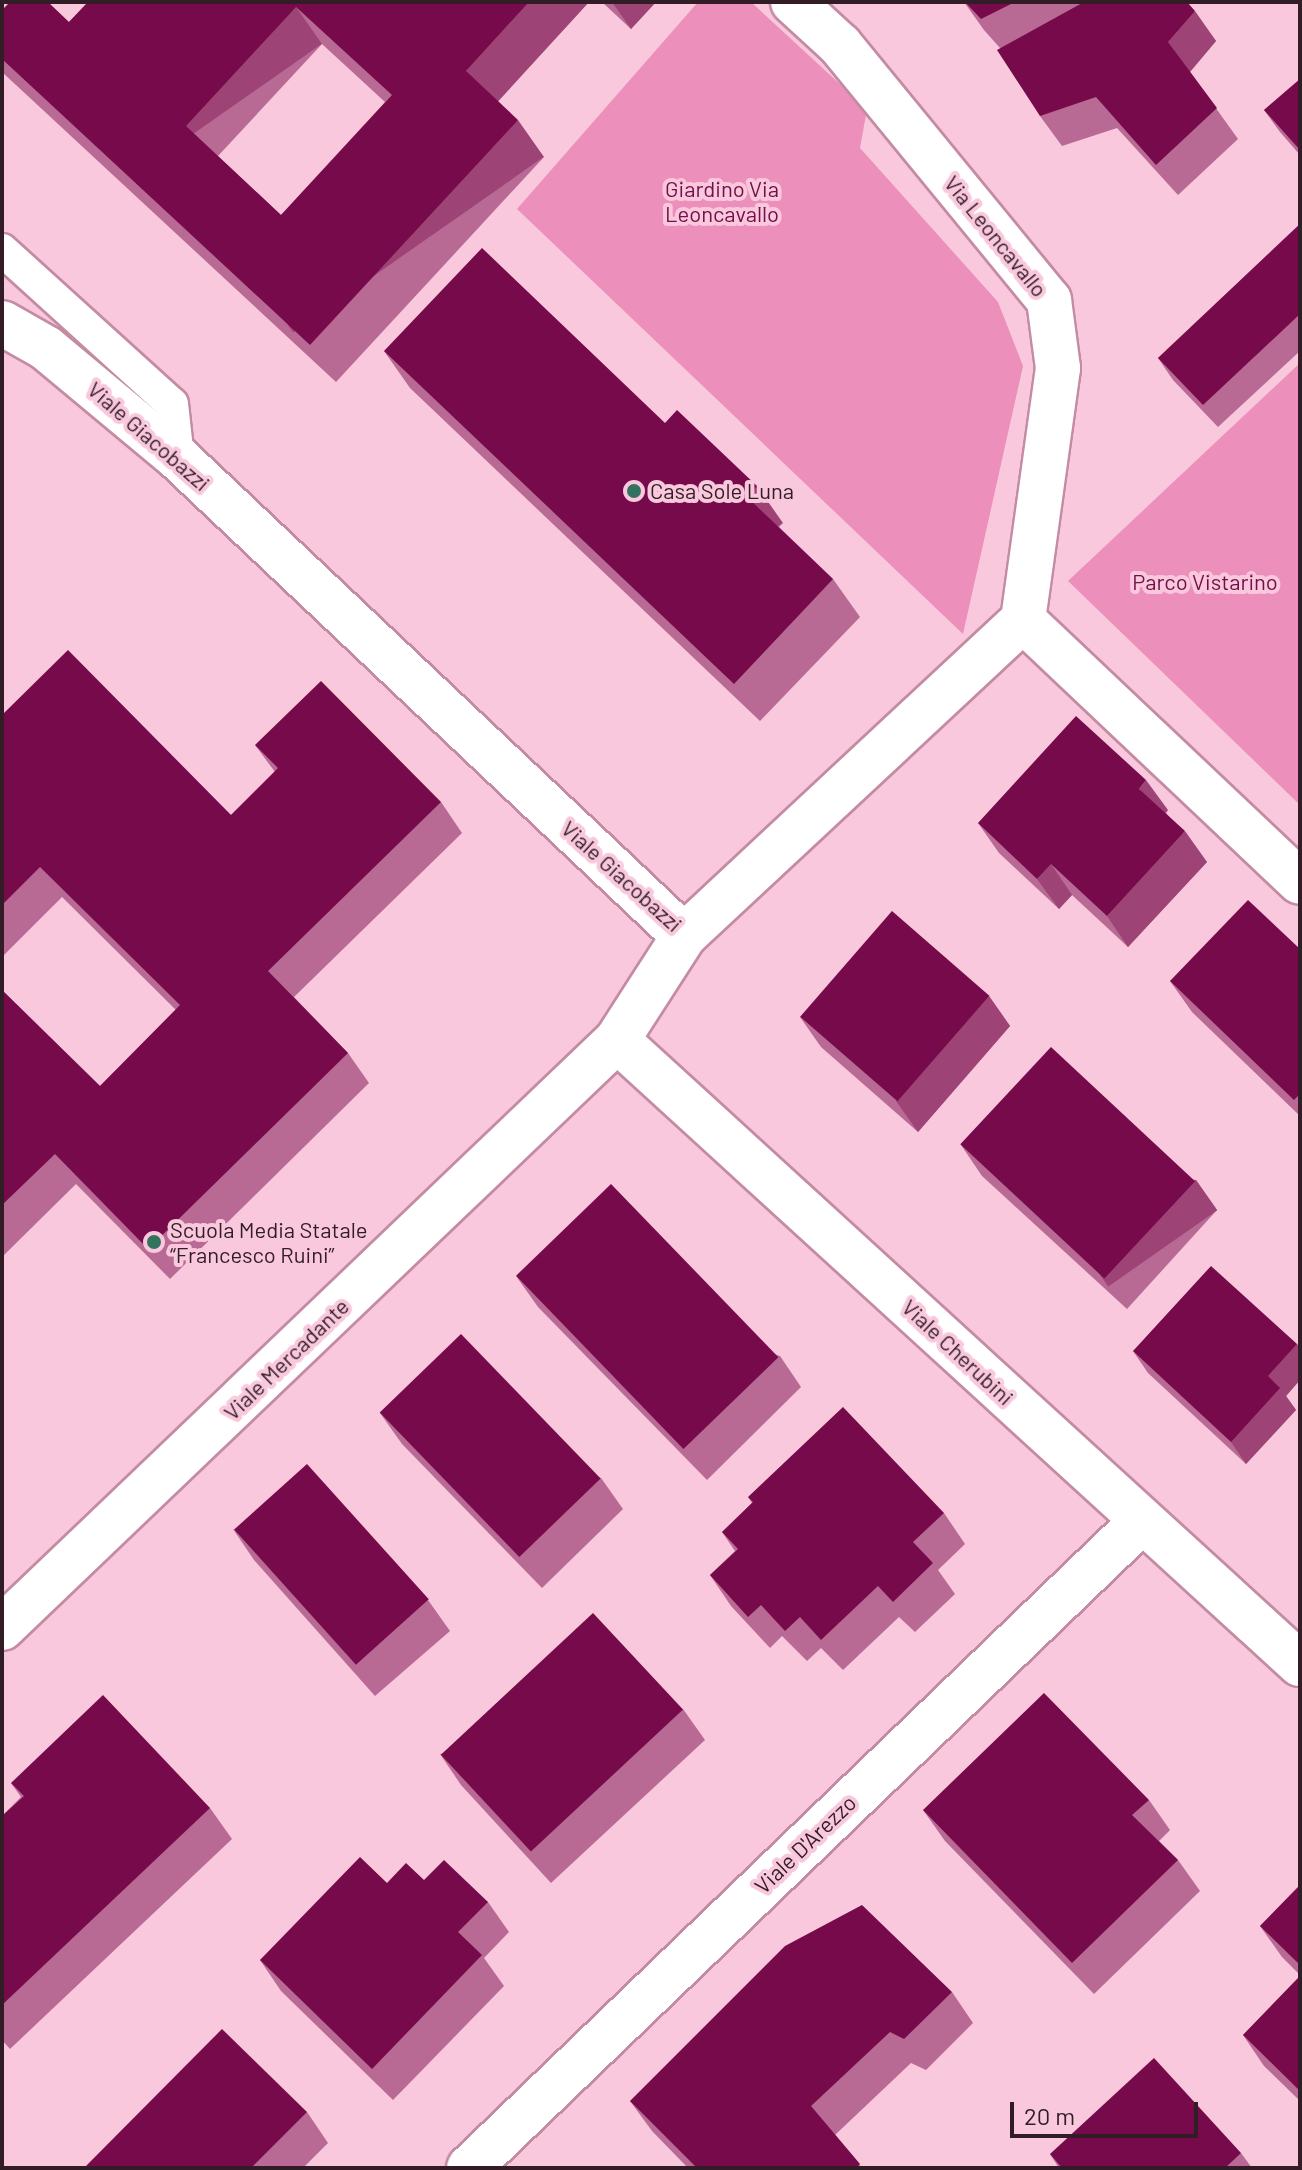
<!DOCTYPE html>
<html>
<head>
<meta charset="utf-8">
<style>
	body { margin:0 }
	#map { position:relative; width:1302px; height:2170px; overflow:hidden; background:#f9c8dd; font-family:Barlow,sans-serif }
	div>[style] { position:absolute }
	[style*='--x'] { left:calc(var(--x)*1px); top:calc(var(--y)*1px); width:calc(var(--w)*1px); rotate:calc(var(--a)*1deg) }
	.green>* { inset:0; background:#ec8fba }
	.roads { filter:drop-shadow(2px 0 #c48ba4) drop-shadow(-2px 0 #c48ba4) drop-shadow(0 2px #c48ba4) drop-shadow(0 -2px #c48ba4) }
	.service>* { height:32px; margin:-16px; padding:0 16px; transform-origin:16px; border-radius:16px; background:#fff }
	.minor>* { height:44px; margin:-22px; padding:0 22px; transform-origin:22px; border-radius:22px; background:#fff }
	.wall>* { inset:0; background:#b86994 }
	.shaded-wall>* { inset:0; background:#9d4376; transform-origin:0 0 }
	.building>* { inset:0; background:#760a4a; transform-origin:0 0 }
	.dots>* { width:22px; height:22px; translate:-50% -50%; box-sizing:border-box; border:4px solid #f9c8dd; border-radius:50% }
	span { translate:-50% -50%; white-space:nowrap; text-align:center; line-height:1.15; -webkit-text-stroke:8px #f9c8dd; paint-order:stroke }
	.park-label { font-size:22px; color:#730e49 }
	.street-label { font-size:22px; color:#321c26 }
	.poi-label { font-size:22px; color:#321c26 }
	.left { translate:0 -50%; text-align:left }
	.frame { position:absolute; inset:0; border:4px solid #321c26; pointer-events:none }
	.scale { position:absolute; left:1010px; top:2102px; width:188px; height:36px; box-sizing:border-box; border:4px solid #321c26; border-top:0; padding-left:10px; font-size:24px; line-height:28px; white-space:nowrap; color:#321c26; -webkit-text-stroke:6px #f9c8dd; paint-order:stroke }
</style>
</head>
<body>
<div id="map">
	<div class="green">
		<i style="clip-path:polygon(698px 2px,751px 2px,867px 109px,860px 148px,998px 302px,1023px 366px,963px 634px,517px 209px)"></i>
		<i style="clip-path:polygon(1300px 363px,1300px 805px,1068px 581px)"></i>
	</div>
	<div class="roads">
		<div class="service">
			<i style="--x:2;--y:250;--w:229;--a:42.2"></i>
			<i style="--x:172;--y:404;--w:54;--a:83.7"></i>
		</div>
		<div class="minor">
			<i style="--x:793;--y:2;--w:64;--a:42.5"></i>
			<i style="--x:840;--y:45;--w:330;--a:50.7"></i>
			<i style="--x:1049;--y:300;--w:69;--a:82.5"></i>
			<i style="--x:1058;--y:368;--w:254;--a:97.9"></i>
			<i style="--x:2;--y:323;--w:51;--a:29.6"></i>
			<i style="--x:46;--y:348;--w:172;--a:39.8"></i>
			<i style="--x:178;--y:458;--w:696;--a:43.37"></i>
			<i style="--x:617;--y:1040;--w:925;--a:42.42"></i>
			<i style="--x:2;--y:1628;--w:851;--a:-43.71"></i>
			<i style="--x:617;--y:1040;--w:124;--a:-57.2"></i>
			<i style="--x:684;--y:936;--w:463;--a:-43"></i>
			<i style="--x:1023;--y:620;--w:381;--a:43.4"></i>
			<i style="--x:469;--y:2168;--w:934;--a:-43.87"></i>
		</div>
	</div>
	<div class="wall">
		<i style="clip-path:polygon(evenodd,88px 2px,589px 2px,498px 101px,544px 157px,336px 382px,2px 72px,2px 10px,69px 22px,88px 2px,322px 44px,385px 102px,281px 215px,218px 156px,322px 44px)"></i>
		<i style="clip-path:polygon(602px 2px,656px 2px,631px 29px)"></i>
		<i style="clip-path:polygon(964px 2px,1187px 2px,1216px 41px,1190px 72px,1238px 139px,1178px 195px,1117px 128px,1062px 146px,1040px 116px,1000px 48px,984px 30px)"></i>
		<i style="clip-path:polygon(1300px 79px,1300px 155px,1280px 132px,1264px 110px)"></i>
		<i style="clip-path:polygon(1300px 224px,1300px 351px,1218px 427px,1173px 380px,1158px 358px)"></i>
		<i style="clip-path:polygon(384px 351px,665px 423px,783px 523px,779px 527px,833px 579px,860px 617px,760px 721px,410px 388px)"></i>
		<i style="clip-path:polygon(2px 715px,231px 815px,275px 772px,255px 745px,441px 802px,462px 833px,294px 997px,348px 1053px,369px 1083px,170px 1279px,76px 1184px,2px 1257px,2px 990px,100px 1086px,176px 1010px,62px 897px,2px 957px)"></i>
		<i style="clip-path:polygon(1168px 810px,1166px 813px,1207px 862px,1128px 947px,1072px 895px,1059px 909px,999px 853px,978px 823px)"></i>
		<i style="clip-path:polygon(1300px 949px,1300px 1116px,1192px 1012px,1170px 981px)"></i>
		<i style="clip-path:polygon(989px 996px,1010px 1026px,918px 1132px,821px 1047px,800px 1017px)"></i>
		<i style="clip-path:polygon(961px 1145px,1196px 1180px,1217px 1210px,1127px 1309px,982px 1176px)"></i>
		<i style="clip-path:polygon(516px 1276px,780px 1356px,801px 1387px,707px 1480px,538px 1307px)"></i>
		<i style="clip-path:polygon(1297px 1344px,1300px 1349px,1300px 1380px,1286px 1396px,1296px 1410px,1246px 1464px,1148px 1373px,1133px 1351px)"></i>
		<i style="clip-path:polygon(380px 1413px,601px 1478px,623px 1509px,542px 1588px,402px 1444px)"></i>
		<i style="clip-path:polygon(748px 1497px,944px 1513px,965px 1544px,938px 1570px,955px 1594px,915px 1632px,899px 1617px,843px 1670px,821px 1648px,807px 1661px,782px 1636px,770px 1648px,731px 1606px,710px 1575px,735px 1551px,722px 1532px,752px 1503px)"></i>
		<i style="clip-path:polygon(233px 1529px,428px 1600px,450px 1631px,375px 1696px,254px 1560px)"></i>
		<i style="clip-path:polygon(683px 1709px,705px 1740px,551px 1883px,461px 1785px,440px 1754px)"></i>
		<i style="clip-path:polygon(11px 1783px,210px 1808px,232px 1839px,10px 2049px,2px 2040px,2px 1816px,21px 1797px)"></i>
		<i style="clip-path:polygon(1149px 1800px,1170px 1830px,1159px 1841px,1178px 1860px,1200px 1891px,1094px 1994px,945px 1841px,923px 1810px)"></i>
		<i style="clip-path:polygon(424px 1880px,488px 1902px,509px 1932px,484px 1958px,504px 1986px,393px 2100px,281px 1991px,260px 1960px,387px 1883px)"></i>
		<i style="clip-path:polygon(1300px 1885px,1300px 1975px,1282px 1957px,1260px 1926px)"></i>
		<i style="clip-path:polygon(1300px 1976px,1300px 2101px,1264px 2066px,1243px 2035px)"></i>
		<i style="clip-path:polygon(952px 1992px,973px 2023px,926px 2070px,911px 2063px,835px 2135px,862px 2168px,688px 2168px,652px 2131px,630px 2101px)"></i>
		<i style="clip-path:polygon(307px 2112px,328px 2143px,303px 2168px,84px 2168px)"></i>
		<i style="clip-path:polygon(1241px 2153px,1252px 2168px,1059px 2168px,1050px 2154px)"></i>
	</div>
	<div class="shaded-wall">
		<i style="clip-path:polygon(529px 2px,589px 2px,492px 108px,466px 71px)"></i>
		<i style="clip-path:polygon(612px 2px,656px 2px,631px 29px)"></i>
		<i style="left:296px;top:7px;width:45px;height:162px;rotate:55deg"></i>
		<i style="clip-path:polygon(1195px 11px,1216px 41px,1189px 73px,1168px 42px)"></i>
		<i style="left:518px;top:120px;width:45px;height:306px;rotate:55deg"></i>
		<i style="left:757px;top:486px;width:45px;height:15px;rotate:55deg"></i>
		<i style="clip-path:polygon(1146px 780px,1168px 810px,1160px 819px,1139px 789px)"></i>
		<i style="clip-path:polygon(1185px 831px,1207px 862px,1128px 947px,1107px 916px)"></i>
		<i style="clip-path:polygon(1051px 864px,1072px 895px,1059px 909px,1037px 879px)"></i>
		<i style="clip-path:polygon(989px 996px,1010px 1026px,918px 1132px,896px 1101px)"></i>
		<i style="left:1196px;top:1180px;width:37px;height:133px;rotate:55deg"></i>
		<i style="clip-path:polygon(1297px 1344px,1300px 1349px,1300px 1380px,1286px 1396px,1296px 1410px,1246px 1464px,1231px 1442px,1268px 1376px)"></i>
	</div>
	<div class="building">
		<i style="clip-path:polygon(evenodd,10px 2px,48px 2px,69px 22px,88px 2px,529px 2px,466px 71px,518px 120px,310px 345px,2px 59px,2px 10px,10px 2px,296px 7px,392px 95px,281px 215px,186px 126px,296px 7px)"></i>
		<i style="clip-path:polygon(965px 2px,1015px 2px,981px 19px)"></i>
		<i style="clip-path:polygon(1084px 2px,1187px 2px,1195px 11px,1168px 42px,1217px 108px,1156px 165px,1096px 97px,1040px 116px,997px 50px)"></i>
		<i style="clip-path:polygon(1300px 79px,1300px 150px,1264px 110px)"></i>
		<i style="clip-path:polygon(1300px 224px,1300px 314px,1203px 405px,1158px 358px)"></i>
		<i style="clip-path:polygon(482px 248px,665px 423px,677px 410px,757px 486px,747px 497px,833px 579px,734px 684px,384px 351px)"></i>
		<i style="clip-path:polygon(68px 650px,231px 815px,278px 768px,255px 745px,321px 681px,441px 802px,268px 971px,348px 1053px,148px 1249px,55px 1154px,2px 1205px,2px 990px,100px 1086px,180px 1005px,40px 867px,2px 905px,2px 715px)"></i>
		<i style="clip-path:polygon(1076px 716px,1146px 780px,1139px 789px,1185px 831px,1107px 916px,1051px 864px,1037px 879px,978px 823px)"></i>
		<i style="clip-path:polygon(1248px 900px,1300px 949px,1300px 1094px,1294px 1100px,1170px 981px)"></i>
		<i style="left:892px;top:911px;width:129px;height:140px;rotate:41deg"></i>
		<i style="left:1051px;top:1047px;width:197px;height:133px;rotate:43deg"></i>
		<i style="left:611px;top:1184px;width:241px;height:132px;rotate:46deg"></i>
		<i style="clip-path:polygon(1211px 1266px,1297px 1344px,1268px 1376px,1280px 1388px,1231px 1442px,1133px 1351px)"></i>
		<i style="left:461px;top:1334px;width:201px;height:113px;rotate:46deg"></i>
		<i style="clip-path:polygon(843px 1407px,944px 1513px,913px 1542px,933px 1563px,893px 1602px,878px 1586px,821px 1640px,800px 1617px,785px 1631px,761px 1605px,748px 1617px,710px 1575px,738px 1549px,722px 1532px,753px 1502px,748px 1497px)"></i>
		<i style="left:307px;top:1464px;width:182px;height:98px;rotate:48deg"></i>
		<i style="left:593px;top:1613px;width:132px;height:208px;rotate:47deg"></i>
		<i style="clip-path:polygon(1044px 1693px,1149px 1800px,1132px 1815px,1178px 1860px,1072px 1963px,923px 1810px)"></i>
		<i style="clip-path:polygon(103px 1695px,210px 1808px,2px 2005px,2px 1816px,24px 1796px,11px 1783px)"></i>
		<i style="clip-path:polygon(360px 1857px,387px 1883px,406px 1863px,424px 1880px,444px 1860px,488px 1902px,458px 1932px,482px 1955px,372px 2069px,260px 1960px)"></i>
		<i style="clip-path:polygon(1300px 1885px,1300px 1965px,1260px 1926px)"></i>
		<i style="clip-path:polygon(862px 1905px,952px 1992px,904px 2039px,890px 2032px,811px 2106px,860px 2164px,856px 2168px,697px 2168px,630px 2101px,785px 1946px)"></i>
		<i style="clip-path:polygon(1300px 1976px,1300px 2091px,1243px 2035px)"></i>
		<i style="clip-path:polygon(222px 2029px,307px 2112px,251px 2168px,84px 2168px)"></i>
		<i style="clip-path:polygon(1154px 2058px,1241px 2153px,1225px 2168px,1062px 2168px,1050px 2154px)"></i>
	</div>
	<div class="dots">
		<i style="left:634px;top:491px;background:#347260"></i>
		<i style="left:154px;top:1242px;background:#347260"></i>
	</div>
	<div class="park-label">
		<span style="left:722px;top:201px">Giardino Via<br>Leoncavallo</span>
		<span style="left:1205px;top:582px">Parco Vistarino</span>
	</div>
	<div class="street-label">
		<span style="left:996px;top:236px;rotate:51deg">Via Leoncavallo</span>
		<span style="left:149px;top:436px;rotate:41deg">Viale Giacobazzi</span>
		<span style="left:622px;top:876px;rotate:42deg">Viale Giacobazzi</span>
		<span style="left:958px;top:1352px;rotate:43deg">Viale Cherubini</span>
		<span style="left:286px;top:1359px;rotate:-44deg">Viale Mercadante</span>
		<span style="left:805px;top:1844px;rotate:-44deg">Viale D'Arezzo</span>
	</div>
	<div class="poi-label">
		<span class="left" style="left:650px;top:491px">Casa Sole Luna</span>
		<span class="left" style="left:170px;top:1242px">Scuola Media Statale<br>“Francesco Ruini”</span>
	</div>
	<div class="frame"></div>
	<div class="scale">20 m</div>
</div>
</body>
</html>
